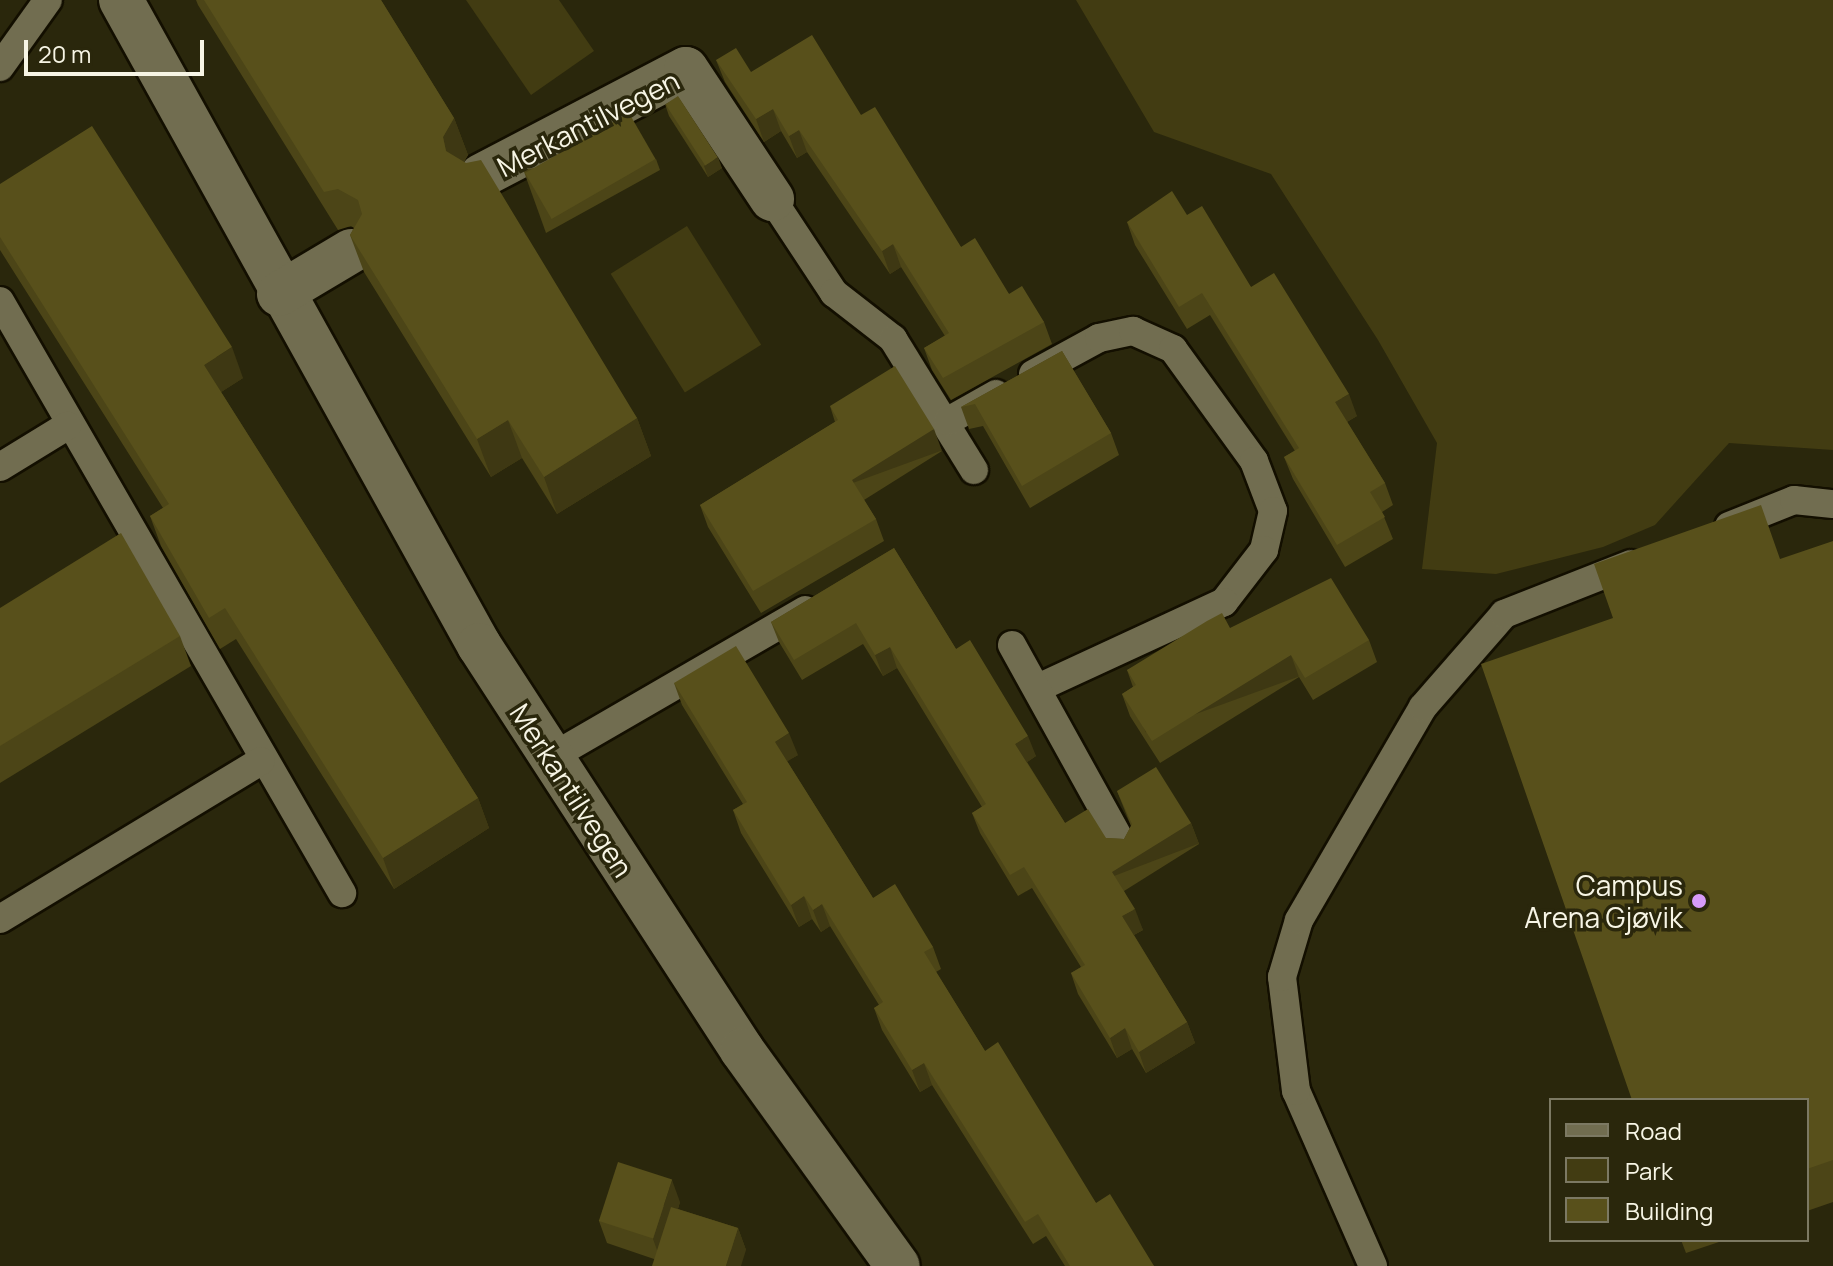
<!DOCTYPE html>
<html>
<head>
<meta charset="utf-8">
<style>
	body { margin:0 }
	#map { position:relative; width:1833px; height:1266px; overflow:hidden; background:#2a270c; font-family:Manrope,sans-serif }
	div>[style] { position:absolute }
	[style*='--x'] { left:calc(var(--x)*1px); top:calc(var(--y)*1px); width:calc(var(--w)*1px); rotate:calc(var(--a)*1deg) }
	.green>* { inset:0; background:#423c12; transform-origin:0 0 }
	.roads { filter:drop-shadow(2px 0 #130f00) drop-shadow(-2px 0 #130f00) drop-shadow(0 2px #130f00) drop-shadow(0 -2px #130f00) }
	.service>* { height:28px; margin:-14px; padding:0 14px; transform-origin:14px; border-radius:14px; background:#716d50 }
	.minor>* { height:44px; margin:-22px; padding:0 22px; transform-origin:22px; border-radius:22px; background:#716d50 }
	.wall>* { inset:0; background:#4c4517 }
	.shaded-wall>* { inset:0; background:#3e3813; transform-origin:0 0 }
	.building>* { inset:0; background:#58501b; transform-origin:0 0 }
	.dots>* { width:22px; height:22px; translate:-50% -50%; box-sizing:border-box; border:4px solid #2a270c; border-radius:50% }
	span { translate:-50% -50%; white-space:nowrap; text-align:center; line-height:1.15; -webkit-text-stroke:7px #2a270c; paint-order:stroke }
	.street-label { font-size:28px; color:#f7f5e5 }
	.poi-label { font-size:28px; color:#f7f5e5 }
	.right { translate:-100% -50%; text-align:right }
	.legend { position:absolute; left:1549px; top:1098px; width:260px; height:144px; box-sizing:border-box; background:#2a270c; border:2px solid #7c7963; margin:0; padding:10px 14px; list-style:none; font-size:24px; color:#f7f5e5 }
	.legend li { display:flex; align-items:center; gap:16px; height:40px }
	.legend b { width:40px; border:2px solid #7c7963 }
	.scale { position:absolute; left:24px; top:40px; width:180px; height:36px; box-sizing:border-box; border:4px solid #f7f5e5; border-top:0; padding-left:10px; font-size:24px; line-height:28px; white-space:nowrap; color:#f7f5e5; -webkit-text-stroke:6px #2a270c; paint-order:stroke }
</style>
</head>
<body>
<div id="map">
	<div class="green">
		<i style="clip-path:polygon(466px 0,559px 0,594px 51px,531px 95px)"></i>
		<i style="clip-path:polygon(1076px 0,1833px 0,1833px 450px,1729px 443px,1655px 525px,1603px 547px,1496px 574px,1422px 569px,1437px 443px,1378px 340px,1271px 174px,1154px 132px)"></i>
		<i style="left:687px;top:226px;width:140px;height:90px;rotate:58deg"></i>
	</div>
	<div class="roads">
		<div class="service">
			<i style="--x:0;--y:67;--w:82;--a:-54.4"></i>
			<i style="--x:772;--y:199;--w:113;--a:56.6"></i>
			<i style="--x:834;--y:293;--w:75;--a:37.9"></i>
			<i style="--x:893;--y:339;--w:154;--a:58.3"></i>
			<i style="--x:0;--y:301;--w:684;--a:59.98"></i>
			<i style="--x:1033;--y:374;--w:75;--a:-28.6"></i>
			<i style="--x:1099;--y:338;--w:35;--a:-12"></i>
			<i style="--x:1133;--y:331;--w:44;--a:24.2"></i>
			<i style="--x:1173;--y:349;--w:138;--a:54.1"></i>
			<i style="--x:1254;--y:461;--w:53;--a:69.2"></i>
			<i style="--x:1273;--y:511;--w:40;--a:103"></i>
			<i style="--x:1264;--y:550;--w:66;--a:127.6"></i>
			<i style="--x:1224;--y:602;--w:203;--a:155.2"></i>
			<i style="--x:948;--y:421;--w:55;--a:-29.4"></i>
			<i style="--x:0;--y:467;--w:79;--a:-31.5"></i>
			<i style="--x:1729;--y:526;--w:70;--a:-21.8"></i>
			<i style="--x:1794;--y:500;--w:39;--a:6"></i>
			<i style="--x:1012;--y:645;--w:229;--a:61"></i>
			<i style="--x:550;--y:758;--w:295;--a:-30.1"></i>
			<i style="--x:0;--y:919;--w:305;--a:-31.2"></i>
			<i style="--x:1373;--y:1266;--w:191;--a:-113.7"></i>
			<i style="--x:1296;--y:1091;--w:115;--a:-97"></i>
			<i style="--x:1282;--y:977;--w:59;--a:-73.4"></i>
			<i style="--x:1299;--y:920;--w:246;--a:-59.8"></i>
			<i style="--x:1423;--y:707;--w:123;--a:-48.9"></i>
			<i style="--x:1504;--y:614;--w:136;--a:-21.5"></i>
		</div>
		<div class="minor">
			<i style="--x:121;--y:0;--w:738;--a:60.97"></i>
			<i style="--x:479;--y:645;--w:483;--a:57"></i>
			<i style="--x:742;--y:1050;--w:266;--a:54.2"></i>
			<i style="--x:481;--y:176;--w:231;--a:-27.6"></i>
			<i style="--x:686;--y:69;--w:156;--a:56.5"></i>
			<i style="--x:279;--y:294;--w:84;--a:-30.8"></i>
		</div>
	</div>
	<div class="wall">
		<i style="clip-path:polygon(196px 0,381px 0,454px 118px,468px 155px,464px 162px,637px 418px,651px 456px,557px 514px,522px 458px,491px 477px,364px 272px,350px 235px,354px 228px,351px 226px,338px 230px,198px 5px)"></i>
		<i style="clip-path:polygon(716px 60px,861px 115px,961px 247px,1009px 294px,1044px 322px,1052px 344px,951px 400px,932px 370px,924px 348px,945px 336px,901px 267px,890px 274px,807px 152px,797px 158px,781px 131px,764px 142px,725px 82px)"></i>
		<i style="clip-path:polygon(665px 104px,722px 168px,708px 177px,669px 116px)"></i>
		<i style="clip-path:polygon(656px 159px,660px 170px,546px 233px,523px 169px)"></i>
		<i style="clip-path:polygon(0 184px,243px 378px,221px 392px,478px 798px,489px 828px,394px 889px,236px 639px,220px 649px,161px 546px,150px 516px,163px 508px,0 250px)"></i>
		<i style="clip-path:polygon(1187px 215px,1251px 287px,1357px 416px,1347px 422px,1385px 483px,1393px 505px,1382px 512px,1393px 539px,1345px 567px,1293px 479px,1284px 457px,1295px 451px,1210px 315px,1187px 329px,1135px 245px,1127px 222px)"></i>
		<i style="clip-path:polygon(1062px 351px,1111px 433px,1119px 455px,1030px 508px,983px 426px,969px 429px,961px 407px)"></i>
		<i style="clip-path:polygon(830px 406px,942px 451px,864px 500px,876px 519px,884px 541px,761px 613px,708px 527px,700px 505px,835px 422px)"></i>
		<i style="clip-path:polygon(1833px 541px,1833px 1202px,1807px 1211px,1807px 1100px)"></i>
		<i style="clip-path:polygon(894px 548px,956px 649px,1036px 756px,1027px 762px,1065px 823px,1106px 838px,1124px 839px,1131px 826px,1117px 791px,1191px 823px,1199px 844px,1124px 891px,1143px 930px,1134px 935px,1187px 1022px,1195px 1043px,1146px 1073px,1132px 1049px,1117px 1058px,1078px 994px,1071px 973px,1081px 967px,1032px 888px,1018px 896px,980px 833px,972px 813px,982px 807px,897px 668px,883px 676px,863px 644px,802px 680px,779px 642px,771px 622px)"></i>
		<i style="clip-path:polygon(0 608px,180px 636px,191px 666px,0 783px)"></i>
		<i style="clip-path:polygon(1230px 628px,1369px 640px,1377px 662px,1313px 700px,1299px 677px,1160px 763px,1130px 716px,1122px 694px,1133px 687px,1127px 670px)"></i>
		<i style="clip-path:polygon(674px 683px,798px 755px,787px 761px,873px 898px,933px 947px,941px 969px,936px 972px,985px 1051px,1096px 1203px,1154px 1266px,1065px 1266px,1046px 1236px,1033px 1244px,932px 1085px,920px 1092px,882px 1030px,874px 1008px,879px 1005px,830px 926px,821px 932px,812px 919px,799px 927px,741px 833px,733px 810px,743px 804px,682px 705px)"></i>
		<i style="clip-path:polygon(680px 1202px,678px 1209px,738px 1228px,746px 1250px,654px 1259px,607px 1243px,599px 1221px)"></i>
		<i style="clip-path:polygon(1681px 1240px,1725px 1240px,1686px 1253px)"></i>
	</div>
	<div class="shaded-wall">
		<i style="clip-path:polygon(773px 109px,781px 131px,764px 142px,756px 119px)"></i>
		<i style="clip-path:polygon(454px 118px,468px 155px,456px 174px,446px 151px,443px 137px)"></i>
		<i style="clip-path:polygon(799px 130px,807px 152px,797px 158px,789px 136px)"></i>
		<i style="clip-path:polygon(718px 157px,722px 168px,708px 177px,704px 166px)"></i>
		<i style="clip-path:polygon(893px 244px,901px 267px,890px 274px,882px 251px)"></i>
		<i style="clip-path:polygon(232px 347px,243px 378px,215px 396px,204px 365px)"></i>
		<i style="clip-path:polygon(1349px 394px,1357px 416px,1343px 424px,1335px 402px)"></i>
		<i style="clip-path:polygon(637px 418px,651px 456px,557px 514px,544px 477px)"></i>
		<i style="clip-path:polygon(508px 420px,522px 458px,491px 477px,477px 439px)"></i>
		<i style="left:934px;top:429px;width:23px;height:97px;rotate:70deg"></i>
		<i style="clip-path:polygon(890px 647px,897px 668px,883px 676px,875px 655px)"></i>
		<i style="left:1291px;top:655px;width:23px;height:163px;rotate:70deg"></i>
		<i style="clip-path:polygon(789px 733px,798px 755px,783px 764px,775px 742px)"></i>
		<i style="clip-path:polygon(1028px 736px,1036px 756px,1023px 765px,1015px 744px)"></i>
		<i style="clip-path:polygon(478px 798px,489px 828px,394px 889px,383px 858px)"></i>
		<i style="left:1191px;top:823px;width:22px;height:93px;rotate:69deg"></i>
		<i style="clip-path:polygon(804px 896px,812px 919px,799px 927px,791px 905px)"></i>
		<i style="clip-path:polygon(822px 904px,830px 926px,821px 932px,813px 910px)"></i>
		<i style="clip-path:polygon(1135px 909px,1143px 930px,1130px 937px,1122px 916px)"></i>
		<i style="clip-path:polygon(1187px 1022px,1195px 1043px,1146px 1073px,1139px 1052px)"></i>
		<i style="clip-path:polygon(1125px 1028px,1132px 1049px,1117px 1058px,1110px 1038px)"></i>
		<i style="clip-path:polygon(924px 1063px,932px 1085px,920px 1092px,912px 1070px)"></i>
		<i style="clip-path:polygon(672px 1180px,680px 1202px,661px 1261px,653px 1239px)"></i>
		<i style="clip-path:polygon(738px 1228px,746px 1250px,741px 1266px,726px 1266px)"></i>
	</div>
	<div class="building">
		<i style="clip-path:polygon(204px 0,381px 0,454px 118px,443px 137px,446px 151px,466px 163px,481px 160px,637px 418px,544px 477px,508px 420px,477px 439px,350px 235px,362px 214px,358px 200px,338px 189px,324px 192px)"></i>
		<i style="clip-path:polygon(812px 35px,861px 115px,875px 107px,961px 247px,975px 238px,1009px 294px,1022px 286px,1044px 322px,943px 378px,924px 348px,949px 333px,893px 244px,882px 251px,799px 130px,789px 136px,773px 109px,756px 119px,716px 60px,736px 48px,756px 80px,751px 72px)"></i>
		<i style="left:678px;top:96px;width:73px;height:15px;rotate:57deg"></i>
		<i style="left:629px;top:113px;width:53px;height:120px;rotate:60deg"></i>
		<i style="clip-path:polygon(92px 126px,232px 347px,204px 365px,478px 798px,383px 858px,225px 608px,209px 618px,150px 516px,169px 504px,0 237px,0 184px)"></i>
		<i style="clip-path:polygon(1172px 191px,1187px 215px,1202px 206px,1251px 287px,1274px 273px,1349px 394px,1335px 402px,1385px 483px,1370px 492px,1385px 517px,1337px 545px,1284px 457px,1299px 448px,1202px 293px,1179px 307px,1127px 222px)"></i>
		<i style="clip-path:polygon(1062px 351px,1111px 433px,1022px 486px,975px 404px,961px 407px)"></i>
		<i style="clip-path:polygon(895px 366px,934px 429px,852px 480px,876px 519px,753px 591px,700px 505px,838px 420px,830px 406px)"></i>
		<i style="clip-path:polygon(1761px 505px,1780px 559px,1833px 541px,1833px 1160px,1807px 1169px,1807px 1100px,1632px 1100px,1481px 664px,1613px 618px,1594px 564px)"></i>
		<i style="clip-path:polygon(121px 533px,180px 636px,0 746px,0 608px)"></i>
		<i style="clip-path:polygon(894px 548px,956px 649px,970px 640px,1028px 736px,1015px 744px,1065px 823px,1088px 809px,1106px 838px,1124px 839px,1132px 824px,1117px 791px,1156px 767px,1191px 823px,1112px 872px,1135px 909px,1122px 916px,1187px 1022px,1139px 1052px,1125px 1028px,1110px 1038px,1071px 973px,1085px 965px,1024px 867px,1010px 875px,972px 813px,986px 804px,890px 647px,875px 655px,856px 623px,794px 660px,771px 622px)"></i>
		<i style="clip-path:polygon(1331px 578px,1369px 640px,1305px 678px,1291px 655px,1152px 741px,1122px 694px,1136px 685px,1127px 670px,1207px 621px,1222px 613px,1230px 628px)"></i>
		<i style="clip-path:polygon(736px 646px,789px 733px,775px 742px,873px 898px,895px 884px,933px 947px,924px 952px,985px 1051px,998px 1042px,1096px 1203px,1110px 1194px,1154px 1266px,1070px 1266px,1038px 1214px,1025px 1222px,924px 1063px,912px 1070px,874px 1008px,883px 1002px,822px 904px,813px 910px,804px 896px,791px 905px,733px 810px,747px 802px,674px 683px)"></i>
		<i style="left:618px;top:1162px;width:57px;height:62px;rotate:18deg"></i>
		<i style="clip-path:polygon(671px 1207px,738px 1228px,726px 1266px,652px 1266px)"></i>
	</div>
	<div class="dots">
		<i style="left:1699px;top:901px;background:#d79bf9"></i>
	</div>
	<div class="street-label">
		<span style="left:588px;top:123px;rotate:-27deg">Merkantilvegen</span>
		<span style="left:572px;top:790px;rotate:57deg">Merkantilvegen</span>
	</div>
	<div class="poi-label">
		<span class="right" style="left:1683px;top:901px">Campus<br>Arena Gjøvik</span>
	</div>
	<ul class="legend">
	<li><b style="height:10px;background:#716d50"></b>Road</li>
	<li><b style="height:22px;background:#423c12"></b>Park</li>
	<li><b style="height:22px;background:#58501b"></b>Building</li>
	</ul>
	<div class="scale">20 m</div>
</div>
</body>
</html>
